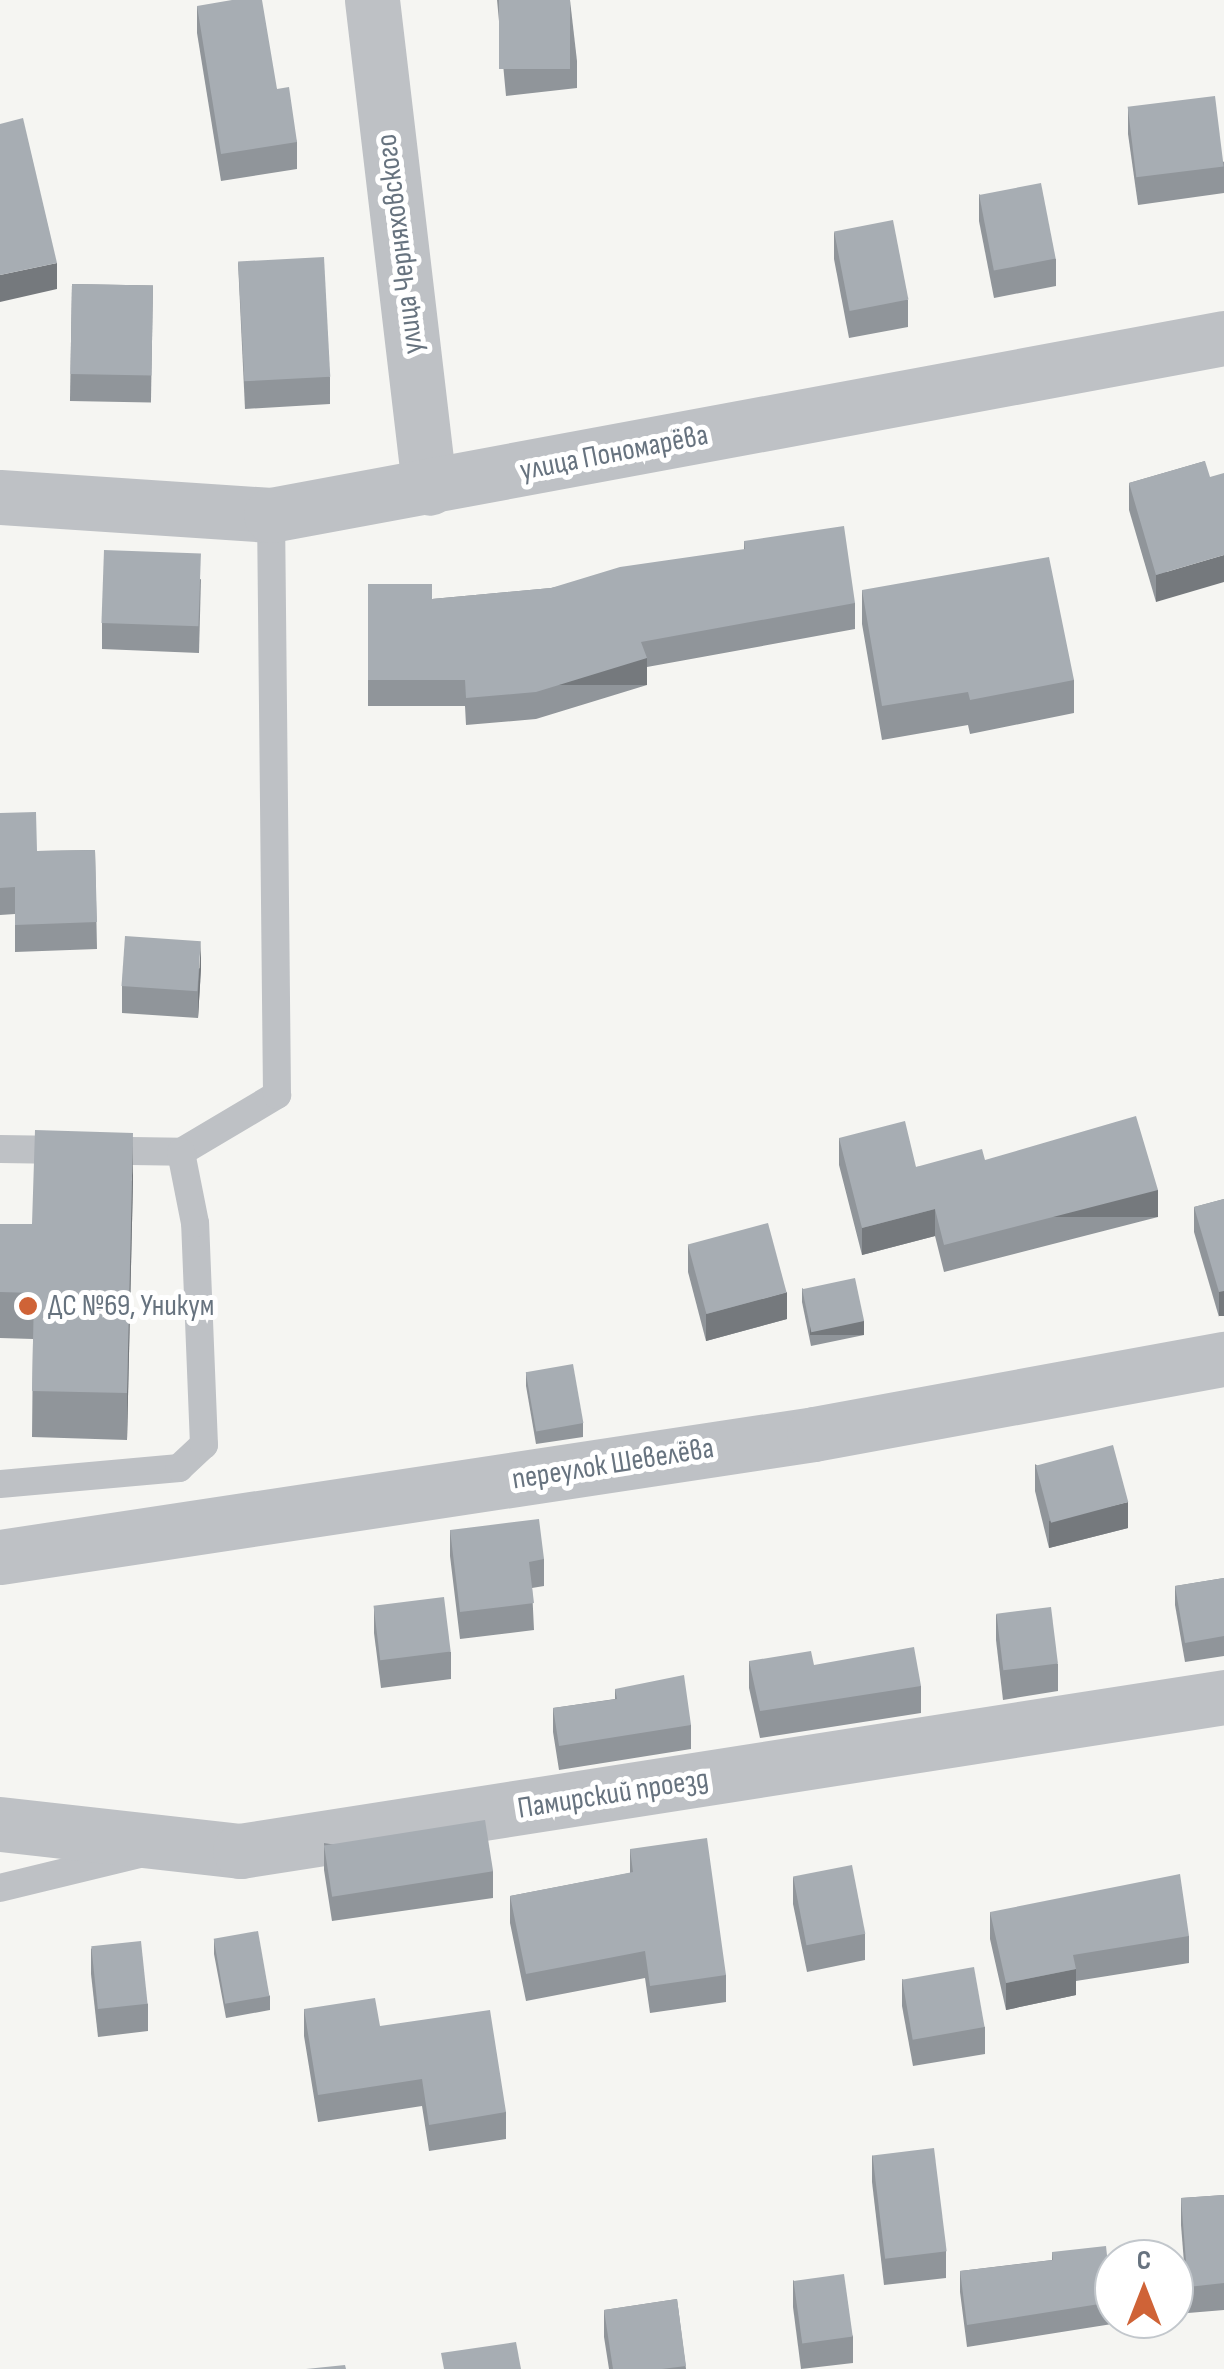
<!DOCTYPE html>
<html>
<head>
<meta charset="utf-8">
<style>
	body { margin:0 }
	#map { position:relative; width:1224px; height:2369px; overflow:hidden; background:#f5f5f2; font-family:"Sofia Sans Condensed",sans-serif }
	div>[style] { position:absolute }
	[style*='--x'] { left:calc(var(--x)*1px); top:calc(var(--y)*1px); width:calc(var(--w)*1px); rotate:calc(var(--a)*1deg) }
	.lane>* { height:28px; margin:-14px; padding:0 14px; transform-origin:14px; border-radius:14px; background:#bec1c5 }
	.street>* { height:55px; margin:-27.5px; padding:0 27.5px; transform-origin:27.5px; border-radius:27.5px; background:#bec1c5 }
	.wall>* { inset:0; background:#90959a; transform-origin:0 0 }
	.shaded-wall>* { inset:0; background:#75797d; transform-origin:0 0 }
	.building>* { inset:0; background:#a7adb3; transform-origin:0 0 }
	.dots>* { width:28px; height:28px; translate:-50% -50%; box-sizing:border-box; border:5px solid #fff; border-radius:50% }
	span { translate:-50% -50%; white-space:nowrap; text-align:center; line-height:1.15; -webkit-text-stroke:10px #fff; paint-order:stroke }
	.street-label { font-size:30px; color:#67737f }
	.poi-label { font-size:30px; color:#67737f }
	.left { translate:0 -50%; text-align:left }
	.north { position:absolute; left:1094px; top:2239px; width:100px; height:100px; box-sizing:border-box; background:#fff; border:2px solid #c2c7cc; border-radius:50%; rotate:0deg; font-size:28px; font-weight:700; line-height:40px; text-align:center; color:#67737f }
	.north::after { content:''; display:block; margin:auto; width:35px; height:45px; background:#cf6337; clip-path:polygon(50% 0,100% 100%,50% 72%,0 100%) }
</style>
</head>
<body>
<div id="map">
	<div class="lane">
		<i style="--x:0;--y:1149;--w:181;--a:0.9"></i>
		<i style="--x:181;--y:1152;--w:112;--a:-30.7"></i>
		<i style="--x:277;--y:1095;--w:580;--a:-90.59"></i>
		<i style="--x:0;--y:1484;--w:180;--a:-5.1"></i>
		<i style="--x:179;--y:1468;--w:34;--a:-43"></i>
		<i style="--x:204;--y:1445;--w:222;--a:-92.3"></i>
		<i style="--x:195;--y:1223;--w:72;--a:-101.2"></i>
		<i style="--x:0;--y:1888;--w:143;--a:-13.7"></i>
	</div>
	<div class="street">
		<i style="--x:372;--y:0;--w:491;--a:83.3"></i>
		<i style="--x:0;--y:497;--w:272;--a:3.8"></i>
		<i style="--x:271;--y:515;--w:969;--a:-10.52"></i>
		<i style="--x:0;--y:1557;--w:823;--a:-8.59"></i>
		<i style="--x:814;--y:1434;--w:417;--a:-10.4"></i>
		<i style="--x:0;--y:1824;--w:242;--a:6.4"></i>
		<i style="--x:240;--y:1851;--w:996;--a:-8.89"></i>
	</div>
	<div class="wall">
		<i style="clip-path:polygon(497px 0,570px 0,577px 61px,577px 88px,506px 96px)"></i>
		<i style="clip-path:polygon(197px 6px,277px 89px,297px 142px,297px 169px,221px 181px,197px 33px)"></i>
		<i style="clip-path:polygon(1128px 107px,1224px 162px,1224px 193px,1138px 205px,1128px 134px)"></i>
		<i style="clip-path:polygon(979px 194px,1056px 259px,1056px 286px,994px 298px,979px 221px)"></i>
		<i style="clip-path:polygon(834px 232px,908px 300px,908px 327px,849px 338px,834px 259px)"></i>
		<i style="clip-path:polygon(238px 262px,330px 377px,330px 404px,245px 409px)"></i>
		<i style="left:72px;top:284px;width:81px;height:117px;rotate:1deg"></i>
		<i style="clip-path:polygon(1205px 461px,1156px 602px,1129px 510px,1129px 483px)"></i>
		<i style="clip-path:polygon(744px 541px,855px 603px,855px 629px,647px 667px,647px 685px,536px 719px,466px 725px,465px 706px,368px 706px,368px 584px,432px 599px,551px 588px,744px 550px)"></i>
		<i style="clip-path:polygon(201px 579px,199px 653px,102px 649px,102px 623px)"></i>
		<i style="clip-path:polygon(862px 590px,1074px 680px,1074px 713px,970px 734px,968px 725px,882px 740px,862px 624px)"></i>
		<i style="clip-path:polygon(0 813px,37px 851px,95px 850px,97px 949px,15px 952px,15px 914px,0 915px)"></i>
		<i style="clip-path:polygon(201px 968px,198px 1018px,122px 1013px,122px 986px)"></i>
		<i style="clip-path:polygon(839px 1138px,916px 1167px,985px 1160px,1158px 1217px,944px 1272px,935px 1236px,862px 1255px,839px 1165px)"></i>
		<i style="clip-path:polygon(133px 1180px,127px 1440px,32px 1437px,33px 1339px,0 1338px,0 1224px,32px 1224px)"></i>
		<i style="clip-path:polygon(1224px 1199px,1219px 1317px,1194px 1232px,1194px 1207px)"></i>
		<i style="clip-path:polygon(688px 1245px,787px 1319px,706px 1341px,688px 1272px)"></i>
		<i style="clip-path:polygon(802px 1288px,864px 1335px,811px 1346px,802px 1302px)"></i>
		<i style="clip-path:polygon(526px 1372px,583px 1423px,583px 1437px,536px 1444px,526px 1386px)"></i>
		<i style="clip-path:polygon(1035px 1464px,1128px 1528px,1049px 1548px,1035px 1491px)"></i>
		<i style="clip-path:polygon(450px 1530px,544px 1559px,544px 1586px,532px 1588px,534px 1630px,460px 1639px,450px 1556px)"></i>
		<i style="clip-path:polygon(1224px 1578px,1224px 1656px,1185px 1662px,1175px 1605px,1175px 1586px)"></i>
		<i style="clip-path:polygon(374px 1606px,451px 1652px,451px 1679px,381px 1688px,374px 1633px)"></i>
		<i style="clip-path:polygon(996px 1614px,1058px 1664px,1058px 1691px,1003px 1700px,996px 1640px)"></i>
		<i style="clip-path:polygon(749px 1661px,814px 1665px,921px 1686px,921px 1713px,760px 1738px,749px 1688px)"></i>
		<i style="clip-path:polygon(615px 1689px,691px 1725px,691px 1749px,559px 1770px,553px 1732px,553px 1708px,615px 1699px)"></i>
		<i style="clip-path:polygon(324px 1843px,493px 1871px,493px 1898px,332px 1921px,324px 1870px)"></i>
		<i style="clip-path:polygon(630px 1849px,726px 1975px,726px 2002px,650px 2013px,645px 1978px,526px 2001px,510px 1923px,510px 1896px,630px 1873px)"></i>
		<i style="clip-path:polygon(793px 1877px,865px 1934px,865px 1960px,807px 1972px,793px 1904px)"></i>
		<i style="clip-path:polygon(990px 1912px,1189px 1936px,1189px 1963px,1076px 1981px,1076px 1995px,1006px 2010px,990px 1939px)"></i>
		<i style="clip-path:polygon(214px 1940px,270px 1996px,270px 2010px,226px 2018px,214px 1954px)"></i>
		<i style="clip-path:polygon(91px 1948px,148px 2004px,148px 2031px,98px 2037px,91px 1974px)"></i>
		<i style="clip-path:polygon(902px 1979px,985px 2027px,985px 2054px,913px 2066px,902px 2006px)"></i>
		<i style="clip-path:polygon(304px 2009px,380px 2026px,506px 2112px,506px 2139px,429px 2151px,422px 2106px,318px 2122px,304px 2036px)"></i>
		<i style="clip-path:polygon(872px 2155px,946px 2251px,946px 2278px,884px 2285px,872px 2182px)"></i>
		<i style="clip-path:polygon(1224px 2195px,1224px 2310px,1188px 2313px,1181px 2225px,1181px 2198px)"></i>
		<i style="clip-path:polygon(1052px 2252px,1112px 2302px,1112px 2324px,967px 2347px,960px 2292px,960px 2271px,1052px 2260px)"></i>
		<i style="clip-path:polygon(793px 2280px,853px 2336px,853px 2363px,801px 2369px,793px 2307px)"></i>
		<i style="clip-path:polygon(677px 2299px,686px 2369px,609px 2369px,604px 2337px,604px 2310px)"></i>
	</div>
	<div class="shaded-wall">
		<i style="clip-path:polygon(57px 263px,57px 289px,0 302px,0 275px)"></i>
		<i style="clip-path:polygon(1224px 555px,1224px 582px,1156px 602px,1156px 575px)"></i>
		<i style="left:647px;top:658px;width:27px;height:116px;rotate:90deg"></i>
		<i style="clip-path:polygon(201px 941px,201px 968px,198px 1018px,198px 992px)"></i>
		<i style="clip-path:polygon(133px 1133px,133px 1180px,127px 1440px,127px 1393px)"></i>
		<i style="left:1158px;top:1190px;width:27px;height:221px;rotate:90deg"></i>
		<i style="clip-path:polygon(935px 1209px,935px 1236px,862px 1255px,862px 1228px)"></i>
		<i style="left:1224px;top:1291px;width:25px;height:5px;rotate:90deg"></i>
		<i style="clip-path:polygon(787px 1292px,787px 1319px,706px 1341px,706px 1314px)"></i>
		<i style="left:864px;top:1321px;width:14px;height:54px;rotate:90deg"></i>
		<i style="clip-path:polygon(1128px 1502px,1128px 1528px,1049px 1548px,1049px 1521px)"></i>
		<i style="clip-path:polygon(1076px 1969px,1076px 1995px,1006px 2010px,1006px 1983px)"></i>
	</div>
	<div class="building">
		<i style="clip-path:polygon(232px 0,262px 0,277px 89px,289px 87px,297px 142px,221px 154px,197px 6px)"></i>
		<i style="left:499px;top:0;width:71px;height:69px"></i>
		<i style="left:1215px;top:96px;width:71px;height:88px;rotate:83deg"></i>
		<i style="clip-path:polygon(23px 118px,57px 263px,0 275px,0 124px)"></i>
		<i style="left:1041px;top:183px;width:77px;height:63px;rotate:79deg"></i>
		<i style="left:893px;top:220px;width:81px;height:60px;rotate:79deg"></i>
		<i style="left:324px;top:257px;width:120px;height:86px;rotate:87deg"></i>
		<i style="left:72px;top:284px;width:81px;height:90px;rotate:1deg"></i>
		<i style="clip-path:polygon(1205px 461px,1210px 477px,1224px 473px,1224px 555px,1156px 575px,1129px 483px)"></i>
		<i style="clip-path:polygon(844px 526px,855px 603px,641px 642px,647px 658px,536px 692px,466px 698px,465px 680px,368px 680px,368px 584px,432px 584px,432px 599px,551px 588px,620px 567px,745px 549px,744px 541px)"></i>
		<i style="left:104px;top:550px;width:97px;height:73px;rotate:2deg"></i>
		<i style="clip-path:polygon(1049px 557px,1074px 680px,970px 700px,968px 692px,882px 706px,862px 590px)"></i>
		<i style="clip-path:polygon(36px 812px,37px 851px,95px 850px,97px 922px,15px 925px,15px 887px,0 888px,0 813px)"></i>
		<i style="left:125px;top:936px;width:76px;height:50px;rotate:4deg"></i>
		<i style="clip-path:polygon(1136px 1116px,1158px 1190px,944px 1245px,935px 1209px,862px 1228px,839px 1138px,905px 1121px,916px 1167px,982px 1149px,985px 1160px)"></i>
		<i style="clip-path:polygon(35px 1130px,133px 1133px,127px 1393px,32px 1391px,34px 1293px,0 1292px,0 1224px,32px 1224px)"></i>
		<i style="clip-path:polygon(1224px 1199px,1224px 1291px,1219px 1292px,1194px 1207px)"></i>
		<i style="left:768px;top:1223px;width:72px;height:83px;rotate:75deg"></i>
		<i style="left:855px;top:1278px;width:44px;height:54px;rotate:78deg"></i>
		<i style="left:573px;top:1364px;width:60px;height:48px;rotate:80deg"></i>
		<i style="left:1113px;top:1445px;width:59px;height:80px;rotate:75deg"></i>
		<i style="clip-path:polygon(539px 1519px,544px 1559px,529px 1562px,534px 1603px,460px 1612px,450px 1530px)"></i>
		<i style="clip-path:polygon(1224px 1578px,1224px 1636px,1185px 1643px,1175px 1586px)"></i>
		<i style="left:444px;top:1597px;width:55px;height:71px;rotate:83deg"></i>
		<i style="left:1051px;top:1607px;width:57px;height:55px;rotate:83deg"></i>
		<i style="clip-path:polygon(914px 1647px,921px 1686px,760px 1711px,749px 1661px,811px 1651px,814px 1665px)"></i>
		<i style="clip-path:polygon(684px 1675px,691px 1725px,559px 1746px,553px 1708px,617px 1699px,615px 1689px)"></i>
		<i style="left:485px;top:1820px;width:52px;height:163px;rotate:81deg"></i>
		<i style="clip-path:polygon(707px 1838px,726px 1975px,650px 1986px,645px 1951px,526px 1974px,510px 1896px,633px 1872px,630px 1849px)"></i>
		<i style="left:852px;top:1865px;width:70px;height:60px;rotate:79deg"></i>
		<i style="clip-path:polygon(1180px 1874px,1189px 1936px,1073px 1955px,1076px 1969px,1006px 1983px,990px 1912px)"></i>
		<i style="left:258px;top:1931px;width:66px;height:45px;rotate:80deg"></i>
		<i style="left:141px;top:1941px;width:63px;height:50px;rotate:84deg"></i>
		<i style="left:974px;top:1967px;width:61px;height:73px;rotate:80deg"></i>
		<i style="clip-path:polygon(375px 1998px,380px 2026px,490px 2010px,506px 2112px,429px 2125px,422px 2079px,318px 2095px,304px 2009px)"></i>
		<i style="left:934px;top:2148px;width:104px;height:62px;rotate:83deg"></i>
		<i style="clip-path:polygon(1224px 2195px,1224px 2283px,1188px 2287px,1181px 2198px)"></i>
		<i style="clip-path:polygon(1106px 2246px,1112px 2302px,967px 2325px,960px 2271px,1053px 2260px,1052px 2252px)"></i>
		<i style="left:844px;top:2274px;width:63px;height:51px;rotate:82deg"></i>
		<i style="clip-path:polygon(677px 2299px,686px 2366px,662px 2369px,613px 2369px,604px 2310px)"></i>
		<i style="clip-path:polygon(516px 2342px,521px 2369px,444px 2369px,441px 2353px)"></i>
		<i style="clip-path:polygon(345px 2365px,346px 2369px,306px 2369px)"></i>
	</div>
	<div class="dots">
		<i style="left:28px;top:1306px;background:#cf6337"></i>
	</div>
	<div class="street-label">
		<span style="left:400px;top:244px;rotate:-97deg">улица Черняховского</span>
		<span style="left:614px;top:453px;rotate:-11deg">улица Пономарёва</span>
		<span style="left:613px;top:1464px;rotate:-9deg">переулок Шевелёва</span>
		<span style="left:613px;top:1794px;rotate:-9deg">Памирский проезд</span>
	</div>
	<div class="poi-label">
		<span class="left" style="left:48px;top:1306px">ДС №69, Уникум</span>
	</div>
	<div class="north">С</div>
</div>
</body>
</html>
